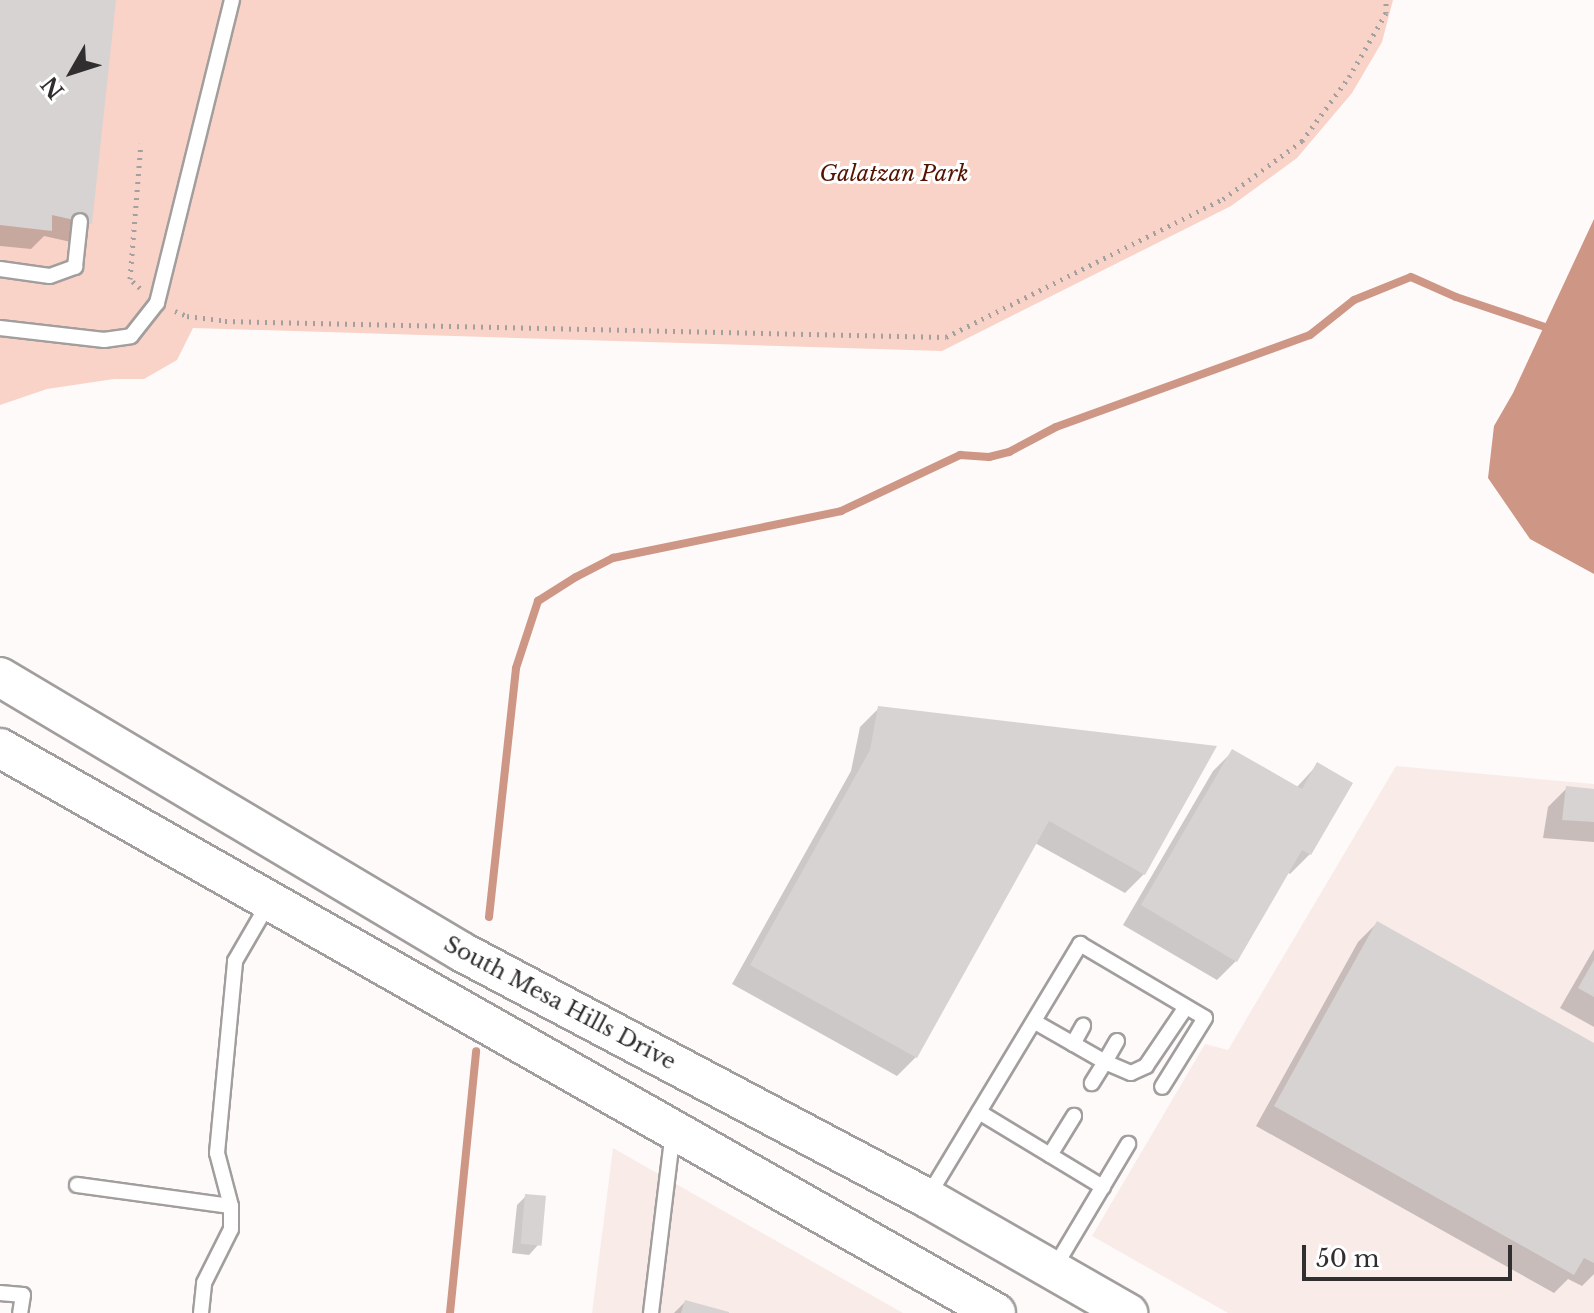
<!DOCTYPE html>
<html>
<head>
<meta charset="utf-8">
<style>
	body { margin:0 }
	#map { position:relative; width:1594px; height:1313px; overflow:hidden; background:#fefaf9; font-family:"Libre Baskerville",serif }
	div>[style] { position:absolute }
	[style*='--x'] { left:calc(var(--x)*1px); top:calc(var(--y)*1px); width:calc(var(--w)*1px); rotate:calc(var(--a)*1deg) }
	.built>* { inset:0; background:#f9ece8 }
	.green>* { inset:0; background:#f9d3c7 }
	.water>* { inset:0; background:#cd9685 }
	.shadow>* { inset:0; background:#0003 }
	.stream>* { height:8px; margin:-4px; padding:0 4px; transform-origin:4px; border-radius:4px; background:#cd9685 }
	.building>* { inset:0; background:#d7d3d2; transform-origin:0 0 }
	.path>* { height:5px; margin-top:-2.5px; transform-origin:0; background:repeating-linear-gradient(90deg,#a3a0a0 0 2px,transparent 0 8px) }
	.roads { filter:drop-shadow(2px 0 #a29e9d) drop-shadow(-2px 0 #a29e9d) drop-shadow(0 2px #a29e9d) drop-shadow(0 -2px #a29e9d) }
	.lane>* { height:14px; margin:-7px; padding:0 7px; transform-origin:7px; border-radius:7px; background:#fff }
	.secondary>* { height:38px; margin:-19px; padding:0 19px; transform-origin:19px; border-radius:19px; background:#fff }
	span { translate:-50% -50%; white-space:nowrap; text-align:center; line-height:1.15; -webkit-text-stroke:6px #fff; paint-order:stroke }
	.park-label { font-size:22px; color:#551300; font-style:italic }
	.street-label { font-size:22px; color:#302e2e }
	.north { position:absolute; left:32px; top:32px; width:80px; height:80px; -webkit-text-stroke:6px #fff; paint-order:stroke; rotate:231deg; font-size:22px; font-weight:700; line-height:32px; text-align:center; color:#302e2e }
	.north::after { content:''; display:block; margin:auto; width:28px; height:36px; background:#302e2e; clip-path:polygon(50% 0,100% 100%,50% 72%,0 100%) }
	.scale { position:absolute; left:1302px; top:1245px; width:210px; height:36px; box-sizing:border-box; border:4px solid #302e2e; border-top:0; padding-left:10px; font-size:24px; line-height:28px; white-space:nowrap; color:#302e2e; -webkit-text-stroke:6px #fff; paint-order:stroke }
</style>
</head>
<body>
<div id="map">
	<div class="built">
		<i style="clip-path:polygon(1396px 766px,1594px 784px,1594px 1313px,1228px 1313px,1092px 1236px,1205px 1044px,1228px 1050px)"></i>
		<i style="clip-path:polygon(613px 1148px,903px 1313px,592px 1313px)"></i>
	</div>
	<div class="green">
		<i style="clip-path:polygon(0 0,1393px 0,1382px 42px,1352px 93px,1297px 158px,1231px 206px,942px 351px,193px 328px,177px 360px,144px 379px,114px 379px,47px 389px,0 405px)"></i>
	</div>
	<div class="water">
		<i style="clip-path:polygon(1594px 219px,1594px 574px,1530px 539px,1488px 478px,1494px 426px,1513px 393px)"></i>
	</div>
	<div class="shadow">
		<i style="clip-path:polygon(0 0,114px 0,90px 223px,71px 242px,44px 236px,31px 249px,0 246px)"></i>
		<i style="clip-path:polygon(879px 708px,1144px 874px,1125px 893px,1035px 843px,916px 1057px,897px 1076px,732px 984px,851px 771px,860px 727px)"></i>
		<i style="clip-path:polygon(1232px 752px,1296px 788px,1318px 764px,1351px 784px,1310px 854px,1290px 874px,1287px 872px,1236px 961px,1217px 980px,1123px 925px,1213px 771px)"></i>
		<i style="clip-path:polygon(1567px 788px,1594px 791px,1594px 842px,1543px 838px,1548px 807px)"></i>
		<i style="clip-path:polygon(1377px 923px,1594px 1045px,1594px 1274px,1582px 1286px,1568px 1279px,1554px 1293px,1256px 1126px,1358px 942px)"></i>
		<i style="clip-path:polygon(1594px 949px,1594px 1027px,1560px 1008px)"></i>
		<i style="clip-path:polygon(526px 1196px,538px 1245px,529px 1255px,512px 1253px,517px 1205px)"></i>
		<i style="clip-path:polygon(685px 1302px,724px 1313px,674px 1313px)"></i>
	</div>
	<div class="stream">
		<i style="--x:489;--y:917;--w:250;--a:-83.8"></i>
		<i style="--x:516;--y:668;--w:71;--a:-71.8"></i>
		<i style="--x:538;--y:601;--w:45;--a:-32.3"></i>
		<i style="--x:576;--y:577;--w:42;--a:-27.2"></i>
		<i style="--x:613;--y:558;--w:233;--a:-11.6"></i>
		<i style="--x:841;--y:511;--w:132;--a:-25.2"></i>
		<i style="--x:960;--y:455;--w:29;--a:4"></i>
		<i style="--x:989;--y:457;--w:21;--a:-14"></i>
		<i style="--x:1009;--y:452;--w:53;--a:-28"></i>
		<i style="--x:1056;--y:427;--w:270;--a:-19.9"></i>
		<i style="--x:1310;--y:335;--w:56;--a:-38.5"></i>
		<i style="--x:1354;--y:300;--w:61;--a:-22"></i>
		<i style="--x:1411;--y:277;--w:49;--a:24"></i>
		<i style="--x:1456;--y:297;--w:97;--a:18.6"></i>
		<i style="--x:1548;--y:328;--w:6;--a:-31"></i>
		<i style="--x:450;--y:1313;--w:263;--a:-84.3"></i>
	</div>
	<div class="building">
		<i style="clip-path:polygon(0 0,116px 0,92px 224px,52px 215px,52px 231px,0 225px)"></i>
		<i style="clip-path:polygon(878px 706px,1217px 746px,1145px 875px,1049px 821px,917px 1058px,750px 965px,870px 750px)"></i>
		<i style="clip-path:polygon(1232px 749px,1302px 789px,1317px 762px,1353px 783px,1311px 855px,1302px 850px,1237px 962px,1141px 905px)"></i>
		<i style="clip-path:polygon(1566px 786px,1594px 789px,1594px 822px,1562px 820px)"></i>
		<i style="clip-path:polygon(1377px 921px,1594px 1043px,1594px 1263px,1584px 1258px,1574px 1275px,1274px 1106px)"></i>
		<i style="clip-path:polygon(1594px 960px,1594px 997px,1578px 988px)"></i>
		<i style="left:525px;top:1194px;width:21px;height:50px;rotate:5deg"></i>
		<i style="clip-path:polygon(685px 1300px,729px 1312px,729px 1313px,681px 1313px)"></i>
	</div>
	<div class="path">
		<i style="--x:140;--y:288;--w:13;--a:-138"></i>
		<i style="--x:130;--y:279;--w:136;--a:-85.4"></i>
		<i style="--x:175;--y:311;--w:13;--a:23"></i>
		<i style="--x:187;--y:316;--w:38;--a:7"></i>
		<i style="--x:225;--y:321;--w:721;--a:1.27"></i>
		<i style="--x:946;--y:337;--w:309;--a:-26.5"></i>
		<i style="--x:1223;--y:199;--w:98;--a:-36.3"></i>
		<i style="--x:1302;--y:141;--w:79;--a:-53.7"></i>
		<i style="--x:1349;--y:77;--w:74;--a:-60"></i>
		<i style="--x:1386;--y:13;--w:13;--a:-90"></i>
	</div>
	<div class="roads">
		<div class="lane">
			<i style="--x:0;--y:269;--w:50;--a:8"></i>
			<i style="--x:50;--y:276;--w:27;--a:-20"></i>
			<i style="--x:75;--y:267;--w:46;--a:-83.8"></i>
			<i style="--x:0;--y:328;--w:105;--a:6.6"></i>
			<i style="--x:104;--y:340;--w:27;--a:-8"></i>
			<i style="--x:131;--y:336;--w:42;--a:-51.8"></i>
			<i style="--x:157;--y:303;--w:312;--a:-76.1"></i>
			<i style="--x:1035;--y:1022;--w:81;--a:29.7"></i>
			<i style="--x:1105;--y:1062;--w:25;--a:122"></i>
			<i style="--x:1117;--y:1041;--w:24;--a:120"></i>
			<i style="--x:1105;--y:1062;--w:28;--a:23"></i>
			<i style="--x:1131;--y:1073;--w:17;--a:-25"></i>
			<i style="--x:1146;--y:1066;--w:71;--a:-55.9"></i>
			<i style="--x:1073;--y:1044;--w:21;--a:-61"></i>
			<i style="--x:979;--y:1112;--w:145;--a:31.2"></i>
			<i style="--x:1050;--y:1155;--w:46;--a:-58.4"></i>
			<i style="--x:77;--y:1185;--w:155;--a:7.8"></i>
			<i style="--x:927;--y:1198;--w:297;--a:-58.9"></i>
			<i style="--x:1080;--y:944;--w:145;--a:30.6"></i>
			<i style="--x:1205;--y:1018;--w:81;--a:121.9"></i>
			<i style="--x:1053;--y:1270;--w:147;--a:-59.2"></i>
			<i style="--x:0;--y:1293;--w:23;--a:5"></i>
			<i style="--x:23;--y:1295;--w:18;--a:99"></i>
			<i style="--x:201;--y:1313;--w:30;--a:-84"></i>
			<i style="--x:204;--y:1283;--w:60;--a:-63.4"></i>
			<i style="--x:231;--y:1229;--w:23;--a:-90"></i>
			<i style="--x:231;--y:1206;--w:55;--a:-104.8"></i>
			<i style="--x:217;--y:1153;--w:193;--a:-84.6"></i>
			<i style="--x:235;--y:961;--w:66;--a:-59.9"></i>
			<i style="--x:651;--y:1313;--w:183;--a:-83.1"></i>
		</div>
		<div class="secondary">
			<i style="--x:0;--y:677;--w:538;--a:30.76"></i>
			<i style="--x:462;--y:952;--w:526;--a:27.88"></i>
			<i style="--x:927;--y:1198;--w:232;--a:29.8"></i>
			<i style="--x:0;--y:748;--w:1145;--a:29.56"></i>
		</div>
	</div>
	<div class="park-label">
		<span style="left:894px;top:174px">Galatzan Park</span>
	</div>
	<div class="street-label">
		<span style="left:560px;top:1003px;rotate:28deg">South Mesa Hills Drive</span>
	</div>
	<div class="north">N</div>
	<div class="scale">50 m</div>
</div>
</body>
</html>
